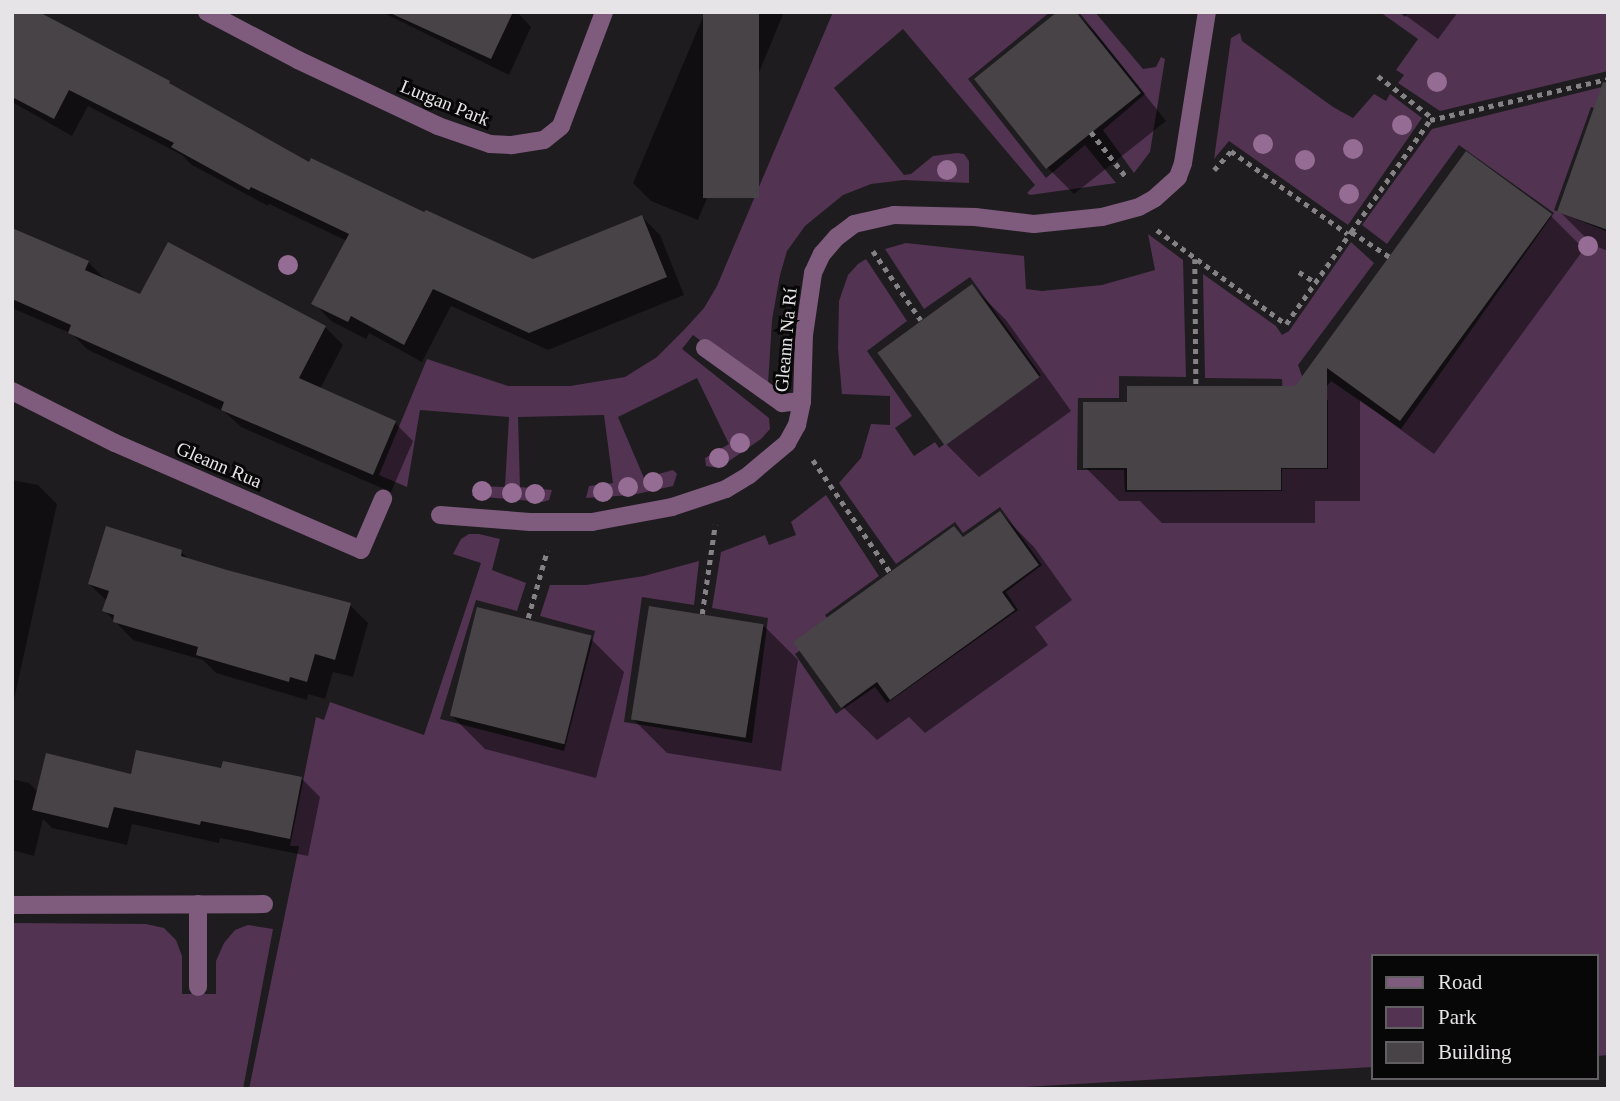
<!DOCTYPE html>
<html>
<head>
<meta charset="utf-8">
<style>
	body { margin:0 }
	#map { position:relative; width:1620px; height:1101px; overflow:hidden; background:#1f1c1f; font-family:"Times New Roman",serif }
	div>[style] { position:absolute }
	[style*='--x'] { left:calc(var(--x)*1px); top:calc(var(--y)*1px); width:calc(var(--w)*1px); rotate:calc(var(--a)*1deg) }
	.green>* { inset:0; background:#523352 }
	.shadow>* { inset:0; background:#0007 }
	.building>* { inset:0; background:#474347; transform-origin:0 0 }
	.path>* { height:4.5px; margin-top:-2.25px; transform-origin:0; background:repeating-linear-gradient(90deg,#858285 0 5px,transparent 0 10px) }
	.lane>* { height:18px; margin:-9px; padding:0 9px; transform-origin:9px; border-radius:9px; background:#7f5b7e }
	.street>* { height:18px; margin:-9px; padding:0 9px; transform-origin:9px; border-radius:9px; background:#7f5b7e }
	.trees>* { width:20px; height:20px; margin:-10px; border-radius:50%; background:#956c94 }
	span { translate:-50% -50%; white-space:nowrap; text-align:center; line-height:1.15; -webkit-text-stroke:6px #080708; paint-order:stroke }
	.street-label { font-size:19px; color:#e6e4e6 }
	.frame { position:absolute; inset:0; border:14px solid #e6e4e6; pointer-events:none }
	.legend { position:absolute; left:1371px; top:954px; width:228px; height:126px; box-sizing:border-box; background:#080708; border:2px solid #615f61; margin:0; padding:9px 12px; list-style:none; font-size:21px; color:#e6e4e6 }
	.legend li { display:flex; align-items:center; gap:14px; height:35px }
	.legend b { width:35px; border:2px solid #615f61 }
</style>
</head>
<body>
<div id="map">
	<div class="green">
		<i style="clip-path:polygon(833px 12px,1050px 12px,968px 79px,1046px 178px,1085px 145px,1116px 183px,1030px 195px,1027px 193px,1035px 185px,903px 29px,834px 88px,904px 175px,911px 174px,933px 156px,957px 153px,964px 154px,969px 161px,969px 183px,904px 180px,871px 184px,843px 195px,805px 226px,787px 251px,780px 275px,772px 320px,768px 385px,759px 384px,693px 335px,682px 349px,769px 418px,770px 429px,761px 439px,719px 468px,706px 466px,705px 458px,729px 444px,697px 378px,618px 417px,644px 478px,673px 470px,677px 474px,673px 486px,632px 495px,586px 498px,589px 486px,613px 483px,604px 415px,518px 417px,520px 487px,552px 490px,549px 500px,543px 502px,472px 496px,476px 486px,505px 487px,509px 417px,420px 410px,407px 487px,379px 475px,427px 359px,508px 386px,570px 386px,625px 377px,657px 357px,684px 330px,704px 308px,717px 286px)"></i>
		<i style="clip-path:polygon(1079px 12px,1095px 12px,1143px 69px,1156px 67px,1161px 57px,1165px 59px,1150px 152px,1134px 173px,1103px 130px,1145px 94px)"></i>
		<i style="clip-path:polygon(1380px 12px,1399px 12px,1405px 17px,1408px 12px,1608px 12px,1608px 71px,1440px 111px,1398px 83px,1404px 75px,1396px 70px,1418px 39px)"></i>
		<i style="clip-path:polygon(1240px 33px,1242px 41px,1333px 107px,1353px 118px,1374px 94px,1386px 101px,1390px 94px,1422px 118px,1348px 225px,1229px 141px,1214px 159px,1231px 38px)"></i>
		<i style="clip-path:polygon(1606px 86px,1608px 113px,1591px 107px,1554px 210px,1608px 232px,1608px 1055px,1597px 1056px,1597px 956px,1373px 956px,1373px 1067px,990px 1089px,249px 1089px,299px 846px,290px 846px,316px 717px,324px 720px,330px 702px,424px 735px,481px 563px,453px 554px,461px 539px,469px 534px,479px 534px,500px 539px,492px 570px,526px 583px,517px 611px,476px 600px,440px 719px,564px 751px,595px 631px,540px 616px,550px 585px,586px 585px,644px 576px,699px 561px,694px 605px,642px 597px,624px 722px,752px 743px,768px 618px,712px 608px,721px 552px,765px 535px,769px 545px,796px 535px,791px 522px,826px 495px,879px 576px,825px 615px,833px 627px,795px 654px,836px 714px,875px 687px,887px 703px,1018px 610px,1006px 592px,1042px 565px,1000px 507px,963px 533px,955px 522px,896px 564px,839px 483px,861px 458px,871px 424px,890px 425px,890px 396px,842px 394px,838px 348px,839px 301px,848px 275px,858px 264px,866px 259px,907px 321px,867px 351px,912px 416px,895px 428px,914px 456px,935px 442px,939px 448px,1041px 375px,970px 277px,924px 309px,885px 249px,906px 243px,1024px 256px,1026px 289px,1042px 291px,1102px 285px,1155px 270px,1148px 234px,1183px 260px,1186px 377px,1119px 376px,1119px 398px,1078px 398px,1077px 470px,1124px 470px,1125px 492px,1282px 491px,1282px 469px,1328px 469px,1328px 400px,1283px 399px,1282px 379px,1205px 378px,1203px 274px,1276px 326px,1282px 335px,1289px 331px,1351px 242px,1374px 263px,1298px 365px,1302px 376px,1323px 391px,1331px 381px,1401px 429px,1554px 213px,1459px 145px,1387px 244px,1362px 225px,1432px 129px)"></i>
		<i style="clip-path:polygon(12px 923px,146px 924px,164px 928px,176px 940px,182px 956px,182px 994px,216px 994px,216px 961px,224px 943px,235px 930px,248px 925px,273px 929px,243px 1089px,12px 1089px)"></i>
	</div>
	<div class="shadow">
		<i style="clip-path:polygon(12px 12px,38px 12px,310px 164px,533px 261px,642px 217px,660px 235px,684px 295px,548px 350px,451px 306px,422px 362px,369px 333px,366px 339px,331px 321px,314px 303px,347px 241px,269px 204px,268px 206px,192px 165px,182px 155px,88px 106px,72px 136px,12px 102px)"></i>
		<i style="clip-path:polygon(382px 12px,517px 12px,531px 27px,509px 75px)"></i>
		<i style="clip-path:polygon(705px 12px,784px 12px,698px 220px,651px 201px,633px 183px)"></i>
		<i style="clip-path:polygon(1075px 12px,1095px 32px,1166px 121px,1074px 194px,1047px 167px)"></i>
		<i style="clip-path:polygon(1401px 12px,1458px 12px,1438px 39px)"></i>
		<i style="clip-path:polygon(1608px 120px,1608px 251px,1593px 245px,1559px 211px)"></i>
		<i style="clip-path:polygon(1550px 215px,1584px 249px,1434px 454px,1360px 400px,1360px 501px,1315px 501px,1315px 523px,1162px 523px,1140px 501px,1119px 501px,1085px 467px,1128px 404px,1296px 387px)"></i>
		<i style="clip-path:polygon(12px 228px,88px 262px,106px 280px,140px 296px,325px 327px,343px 345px,320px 389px,395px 423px,413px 441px,391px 492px,241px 427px,225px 412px,88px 350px,72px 334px,12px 308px)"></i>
		<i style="clip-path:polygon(972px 286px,1006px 320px,1071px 411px,979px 477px,945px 443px)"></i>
		<i style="clip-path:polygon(12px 480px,38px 485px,57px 504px,12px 709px)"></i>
		<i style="clip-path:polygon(1000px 513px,1034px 547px,1072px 600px,1035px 627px,1048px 645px,925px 733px,909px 717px,877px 740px,843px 707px,954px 528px,964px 538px)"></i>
		<i style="clip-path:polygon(181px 552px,190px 560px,350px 605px,368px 623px,353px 677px,333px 672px,325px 699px,308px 694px,307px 700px,216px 673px,203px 660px,133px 640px,104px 610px,107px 601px,89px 584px)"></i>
		<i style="clip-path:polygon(764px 626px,798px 660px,781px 771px,667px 753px,633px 719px)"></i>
		<i style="clip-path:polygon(590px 638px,624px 672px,596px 778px,485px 749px,451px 715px)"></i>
		<i style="clip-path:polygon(223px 771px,302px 779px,320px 797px,308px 856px,220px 838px,219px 843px,132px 824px,127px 845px,52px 828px,43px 819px,34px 856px,12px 850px,12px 779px,29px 783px,38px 792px,132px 776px)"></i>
	</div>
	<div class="building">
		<i style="clip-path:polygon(12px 12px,39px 12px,170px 81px,169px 83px,309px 162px,311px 158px,424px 212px,426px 210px,533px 259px,642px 215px,667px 277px,529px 333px,433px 289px,404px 345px,351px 316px,348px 322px,311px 304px,349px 234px,251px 187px,249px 190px,171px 147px,174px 143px,69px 90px,54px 119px,12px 97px)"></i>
		<i style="clip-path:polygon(388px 12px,513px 12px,491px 59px)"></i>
		<i style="left:703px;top:12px;width:56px;height:186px"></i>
		<i style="clip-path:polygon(1057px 12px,1076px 12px,1141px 93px,1046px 169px,974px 79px)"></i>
		<i style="clip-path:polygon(1603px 82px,1608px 83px,1608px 230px,1557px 212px)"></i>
		<i style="clip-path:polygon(1466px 151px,1552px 214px,1400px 421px,1327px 368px,1327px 468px,1281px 468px,1281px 490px,1127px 490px,1127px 468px,1083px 468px,1083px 402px,1127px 402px,1127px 386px,1295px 386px)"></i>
		<i style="clip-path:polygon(12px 228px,89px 261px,85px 270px,140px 294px,168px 242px,326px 326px,299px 378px,396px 421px,373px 475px,221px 410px,224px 402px,68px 333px,71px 325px,12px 299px)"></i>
		<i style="left:972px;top:284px;width:115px;height:117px;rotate:54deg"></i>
		<i style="clip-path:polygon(1000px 511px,1039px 565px,1002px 592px,1015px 610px,890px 700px,877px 682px,841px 708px,793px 642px,954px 526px,963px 537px)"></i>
		<i style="clip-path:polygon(106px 526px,182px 550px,181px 556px,227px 570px,351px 603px,335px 660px,315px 654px,307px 682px,290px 677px,289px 682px,196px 655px,198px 647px,113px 622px,114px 615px,102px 611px,109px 591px,88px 584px)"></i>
		<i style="left:649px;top:606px;width:116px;height:115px;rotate:9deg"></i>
		<i style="left:477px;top:607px;width:118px;height:112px;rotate:14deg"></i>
		<i style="clip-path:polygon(136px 750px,221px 768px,223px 761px,302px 777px,290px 839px,201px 821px,200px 825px,114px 807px,108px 828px,32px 810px,46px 753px,131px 774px)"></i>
	</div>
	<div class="path">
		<i style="--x:1378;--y:76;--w:71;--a:37.5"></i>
		<i style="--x:1091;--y:132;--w:58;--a:52"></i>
		<i style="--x:1214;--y:170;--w:25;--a:-48"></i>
		<i style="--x:1231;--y:151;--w:143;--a:35.4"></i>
		<i style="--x:1157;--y:230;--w:160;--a:36.1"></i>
		<i style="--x:1286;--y:324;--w:113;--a:-54.8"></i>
		<i style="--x:873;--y:251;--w:84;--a:55.2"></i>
		<i style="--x:1389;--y:257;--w:45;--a:-146.7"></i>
		<i style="--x:1351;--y:232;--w:137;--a:-54.8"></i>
		<i style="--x:1430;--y:120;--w:183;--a:-13"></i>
		<i style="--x:1195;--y:259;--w:127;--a:89.5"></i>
		<i style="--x:1299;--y:272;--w:19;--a:32"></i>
		<i style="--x:813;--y:460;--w:136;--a:55.5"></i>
		<i style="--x:702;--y:614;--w:90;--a:-81.7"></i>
		<i style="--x:528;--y:618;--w:70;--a:-74.2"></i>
	</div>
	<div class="lane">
		<i style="--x:705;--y:348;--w:95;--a:35.5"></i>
		<i style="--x:782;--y:403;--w:20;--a:-6"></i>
	</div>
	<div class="street">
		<i style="--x:207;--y:12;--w:103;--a:27.8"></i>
		<i style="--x:298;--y:60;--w:155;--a:25.2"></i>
		<i style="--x:438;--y:126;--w:55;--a:19.1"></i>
		<i style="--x:490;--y:144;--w:22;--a:3"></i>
		<i style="--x:512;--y:145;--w:32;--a:-9"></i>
		<i style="--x:544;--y:140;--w:22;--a:-39"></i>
		<i style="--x:561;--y:126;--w:122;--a:-69.3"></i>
		<i style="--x:12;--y:391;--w:115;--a:26.8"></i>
		<i style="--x:115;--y:443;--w:268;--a:23.5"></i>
		<i style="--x:361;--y:550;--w:56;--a:-66.7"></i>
		<i style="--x:440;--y:515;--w:90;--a:4.4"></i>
		<i style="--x:530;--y:522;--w:62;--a:0"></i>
		<i style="--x:592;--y:522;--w:81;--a:-10.6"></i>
		<i style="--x:672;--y:507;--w:57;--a:-18.4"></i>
		<i style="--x:726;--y:489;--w:27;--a:-31"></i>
		<i style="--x:749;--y:475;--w:50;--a:-40.1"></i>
		<i style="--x:787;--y:443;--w:21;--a:-61"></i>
		<i style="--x:797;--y:425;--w:25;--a:-78"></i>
		<i style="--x:802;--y:401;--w:66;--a:-88.3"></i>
		<i style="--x:804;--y:335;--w:63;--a:-81.7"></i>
		<i style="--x:813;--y:273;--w:21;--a:-65"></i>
		<i style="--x:822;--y:254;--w:23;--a:-49"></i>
		<i style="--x:837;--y:237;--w:21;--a:-37"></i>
		<i style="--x:854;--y:224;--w:41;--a:-12.7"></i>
		<i style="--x:894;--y:215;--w:81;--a:1.4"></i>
		<i style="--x:975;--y:217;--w:59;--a:6.8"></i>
		<i style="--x:1034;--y:224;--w:68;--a:-5.9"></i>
		<i style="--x:1102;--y:217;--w:38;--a:-15"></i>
		<i style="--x:1139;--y:207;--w:18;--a:-29"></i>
		<i style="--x:1155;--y:198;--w:31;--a:-42"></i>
		<i style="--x:1178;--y:177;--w:15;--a:-70"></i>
		<i style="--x:1183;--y:163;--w:153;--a:-81"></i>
		<i style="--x:198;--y:904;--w:83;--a:90"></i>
		<i style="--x:12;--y:905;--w:252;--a:-0.2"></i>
	</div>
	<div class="trees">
		<i style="left:1437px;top:82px"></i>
		<i style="left:1402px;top:125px"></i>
		<i style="left:1263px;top:144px"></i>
		<i style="left:1353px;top:149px"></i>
		<i style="left:1305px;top:160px"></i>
		<i style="left:947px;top:170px"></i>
		<i style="left:1349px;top:194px"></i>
		<i style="left:1588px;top:246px"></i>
		<i style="left:288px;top:265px"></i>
		<i style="left:740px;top:443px"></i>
		<i style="left:719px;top:458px"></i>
		<i style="left:653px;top:482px"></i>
		<i style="left:628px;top:487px"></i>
		<i style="left:482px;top:491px"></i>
		<i style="left:603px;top:492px"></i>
		<i style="left:512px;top:493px"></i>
		<i style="left:535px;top:494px"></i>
	</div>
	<div class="street-label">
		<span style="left:445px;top:103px;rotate:22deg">Lurgan Park</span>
		<span style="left:786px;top:340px;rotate:-85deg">Gleann Na Rí</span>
		<span style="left:219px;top:465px;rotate:23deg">Gleann Rua</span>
	</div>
	<div class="frame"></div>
	<ul class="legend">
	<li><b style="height:9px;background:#7f5b7e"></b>Road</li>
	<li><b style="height:19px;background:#523352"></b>Park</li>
	<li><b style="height:19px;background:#474347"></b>Building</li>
	</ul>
</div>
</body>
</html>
